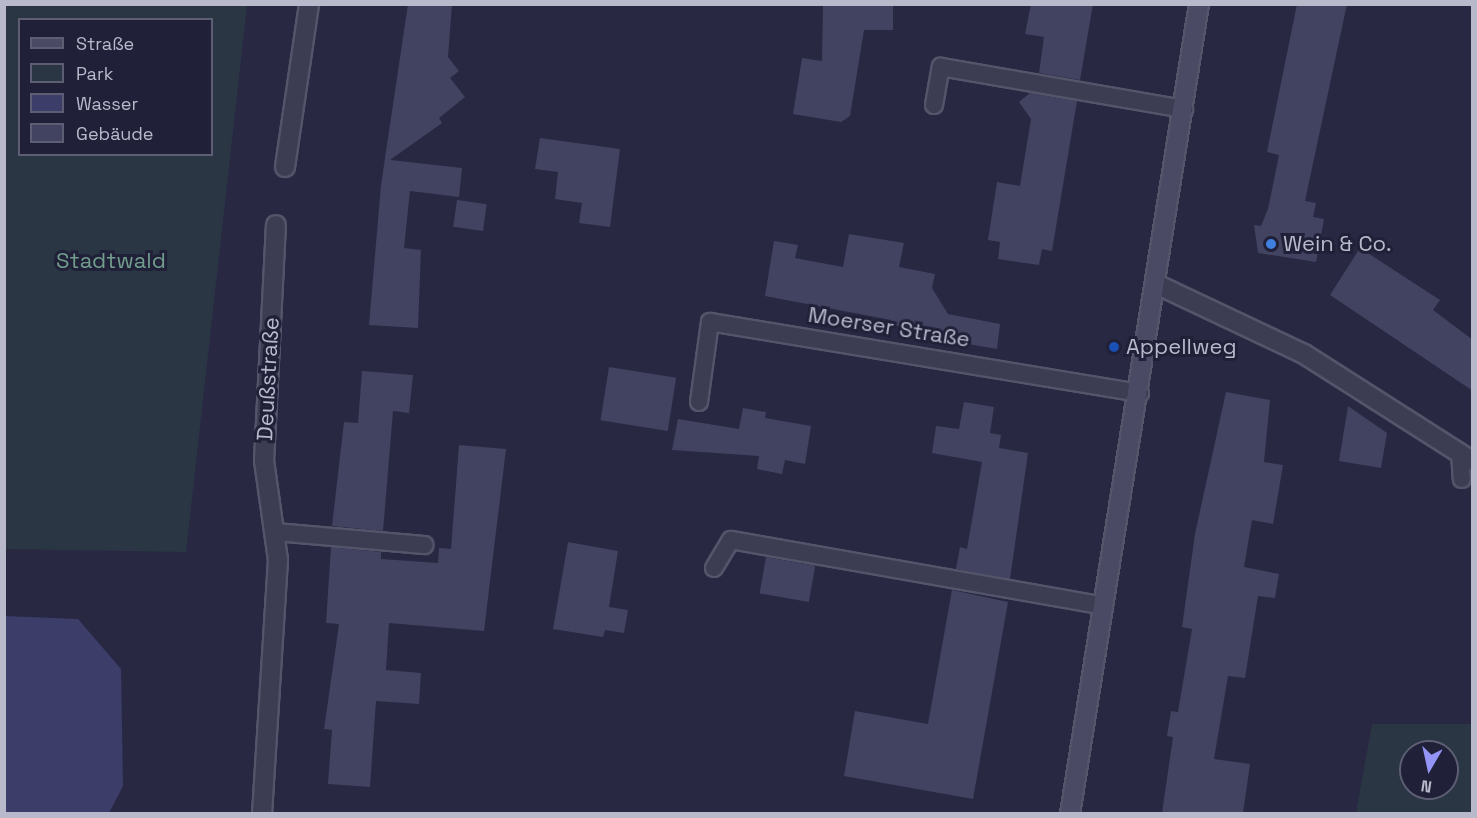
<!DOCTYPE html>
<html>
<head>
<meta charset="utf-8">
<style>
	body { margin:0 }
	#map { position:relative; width:1477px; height:818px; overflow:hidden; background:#282843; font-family:"Space Grotesk",sans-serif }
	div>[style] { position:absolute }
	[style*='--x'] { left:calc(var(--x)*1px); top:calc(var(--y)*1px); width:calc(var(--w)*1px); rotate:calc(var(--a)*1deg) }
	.green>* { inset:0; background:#2a3644 }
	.water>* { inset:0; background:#3c3d69 }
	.building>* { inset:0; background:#424360; transform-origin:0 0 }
	.roads { filter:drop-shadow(2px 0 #54546a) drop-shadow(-2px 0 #54546a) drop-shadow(0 2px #54546a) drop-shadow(0 -2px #54546a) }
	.service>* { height:16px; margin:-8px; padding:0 8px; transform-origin:8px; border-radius:8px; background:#3c3c52 }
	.minor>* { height:18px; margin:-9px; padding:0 9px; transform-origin:9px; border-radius:9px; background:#3c3c52 }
	.secondary>* { height:18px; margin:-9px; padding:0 9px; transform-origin:9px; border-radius:9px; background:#4a4a65 }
	.dots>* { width:16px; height:16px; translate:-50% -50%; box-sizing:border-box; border:3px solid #202138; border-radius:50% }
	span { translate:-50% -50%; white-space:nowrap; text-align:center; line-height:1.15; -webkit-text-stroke:6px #202138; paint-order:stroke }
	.poi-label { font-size:22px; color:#b9b9cc }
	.left { translate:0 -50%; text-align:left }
	.park-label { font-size:22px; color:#719d8c }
	.street-label { font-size:22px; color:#b9b9cc }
	.frame { position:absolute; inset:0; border:6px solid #b9b9cc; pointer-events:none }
	.legend { position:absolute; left:18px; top:18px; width:195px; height:138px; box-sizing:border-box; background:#202138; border:2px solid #5d5e73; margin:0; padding:8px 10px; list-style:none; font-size:18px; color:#b9b9cc }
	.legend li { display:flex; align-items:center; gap:12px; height:30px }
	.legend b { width:30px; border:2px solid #5d5e73 }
	.north { position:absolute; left:1399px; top:740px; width:60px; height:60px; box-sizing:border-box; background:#202138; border:2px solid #5d5e73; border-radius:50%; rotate:189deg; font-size:16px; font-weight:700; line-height:24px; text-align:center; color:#b9b9cc }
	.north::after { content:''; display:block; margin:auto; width:21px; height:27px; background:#9494f7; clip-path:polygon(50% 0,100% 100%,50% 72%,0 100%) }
</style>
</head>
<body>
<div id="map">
	<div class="green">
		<i style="clip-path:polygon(evenodd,5px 4px,247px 5px,186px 552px,5px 549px,5px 4px,20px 20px,212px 20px,212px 154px,20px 154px,20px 20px)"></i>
		<i style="clip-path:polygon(evenodd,1372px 724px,1472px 724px,1472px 813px,1356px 813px,1372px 724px,1411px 752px,1447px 752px,1447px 788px,1411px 788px,1411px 752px)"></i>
	</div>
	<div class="water">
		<i style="clip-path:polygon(5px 616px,78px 619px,121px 669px,123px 786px,109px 813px,5px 813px)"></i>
	</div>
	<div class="building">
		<i style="clip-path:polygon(408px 4px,452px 4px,448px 57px,459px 71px,450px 78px,465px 97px,439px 118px,442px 123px,390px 160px,462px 168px,459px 197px,410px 191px,404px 248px,421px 250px,418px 328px,369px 325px,381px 185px)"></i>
		<i style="clip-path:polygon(823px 4px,893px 4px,893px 30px,864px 30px,850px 116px,841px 122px,793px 114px,802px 58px,822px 61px)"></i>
		<i style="clip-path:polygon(1031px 4px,1093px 4px,1080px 80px,1039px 73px,1044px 37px,1025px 34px)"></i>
		<i style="clip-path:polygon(1297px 4px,1347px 4px,1305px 201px,1316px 203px,1313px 217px,1324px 219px,1316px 262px,1258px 253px,1254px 225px,1261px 226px,1268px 209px,1279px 155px,1267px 152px)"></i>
		<i style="clip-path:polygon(1030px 93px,1077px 101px,1052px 251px,1042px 249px,1039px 265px,998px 259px,1000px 242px,988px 240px,997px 182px,1020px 186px,1031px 119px,1019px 102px)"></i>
		<i style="clip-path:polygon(540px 138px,620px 149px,610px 227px,579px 223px,582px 203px,555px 199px,558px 172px,535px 169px)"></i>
		<i style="left:457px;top:200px;width:30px;height:27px;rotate:8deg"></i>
		<i style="clip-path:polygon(849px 234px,904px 243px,899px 267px,935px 274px,932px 288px,948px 314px,1000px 324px,997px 349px,903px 333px,904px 327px,890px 325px,891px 320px,765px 296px,774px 241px,798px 245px,795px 258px,843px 267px)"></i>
		<i style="clip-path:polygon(1360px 248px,1440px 300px,1433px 310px,1473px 340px,1473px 391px,1330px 295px)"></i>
		<i style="left:609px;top:367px;width:68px;height:54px;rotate:9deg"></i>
		<i style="clip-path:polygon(362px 371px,413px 375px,409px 413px,393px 411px,383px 531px,332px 526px,344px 422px,358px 423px)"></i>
		<i style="clip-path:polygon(1226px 392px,1270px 400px,1264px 462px,1283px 465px,1273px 524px,1252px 520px,1244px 567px,1279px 574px,1275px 598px,1258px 596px,1245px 678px,1228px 676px,1214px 759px,1250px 764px,1243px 813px,1162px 813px,1173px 737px,1167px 736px,1171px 711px,1178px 712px,1192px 629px,1182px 627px,1195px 534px)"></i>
		<i style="clip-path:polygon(964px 402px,994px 407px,990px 433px,1001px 435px,999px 448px,1028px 453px,1010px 579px,956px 569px,960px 547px,967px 549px,982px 462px,932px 453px,936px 426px,959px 429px)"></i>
		<i style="clip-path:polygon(1348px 406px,1387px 433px,1381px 468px,1339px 461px)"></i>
		<i style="clip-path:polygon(743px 408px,766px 412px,765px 418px,811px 426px,805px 464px,785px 460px,782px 474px,757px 469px,759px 456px,672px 450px,678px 419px,739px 429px)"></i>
		<i style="clip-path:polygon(459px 445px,506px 449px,484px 631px,389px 623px,386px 670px,421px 673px,419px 704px,376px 701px,370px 787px,328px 784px,332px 730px,324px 729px,339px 624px,326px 623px,331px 547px,381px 552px,381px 559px,438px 563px,439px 548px,451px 549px)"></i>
		<i style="clip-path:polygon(568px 542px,618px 551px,609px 607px,628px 610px,624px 633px,605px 630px,603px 637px,553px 629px)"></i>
		<i style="left:766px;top:557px;width:50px;height:37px;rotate:10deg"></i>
		<i style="clip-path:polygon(952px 590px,1008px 602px,973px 799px,844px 776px,855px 711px,928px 724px)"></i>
	</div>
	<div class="roads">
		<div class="service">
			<i style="--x:934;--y:105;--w:39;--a:-80"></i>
			<i style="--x:941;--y:67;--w:247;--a:9.8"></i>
			<i style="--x:699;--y:402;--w:81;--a:-82.2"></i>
			<i style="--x:710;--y:322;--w:436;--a:9.4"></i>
			<i style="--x:1460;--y:453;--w:26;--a:86"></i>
			<i style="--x:275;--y:532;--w:150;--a:5"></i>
			<i style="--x:714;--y:568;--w:33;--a:-59"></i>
			<i style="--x:731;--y:540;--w:379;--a:10"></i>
		</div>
		<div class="minor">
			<i style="--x:285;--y:167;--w:165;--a:-81.6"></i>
			<i style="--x:1158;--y:285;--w:161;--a:25.3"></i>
			<i style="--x:1304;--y:354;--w:199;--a:32.5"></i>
			<i style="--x:262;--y:814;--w:255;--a:-86.4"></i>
			<i style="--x:278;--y:560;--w:100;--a:-98"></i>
			<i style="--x:264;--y:461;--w:236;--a:-87.1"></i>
		</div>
		<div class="secondary">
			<i style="--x:1070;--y:814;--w:820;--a:-80.95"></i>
		</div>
	</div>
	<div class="dots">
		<i style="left:1271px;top:244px;background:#3f7fe0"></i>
		<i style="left:1114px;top:347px;background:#1a4fb4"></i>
	</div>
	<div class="poi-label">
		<span class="left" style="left:1283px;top:244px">Wein &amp; Co.</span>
		<span class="left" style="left:1126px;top:347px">Appellweg</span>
	</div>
	<div class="park-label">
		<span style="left:111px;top:261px">Stadtwald</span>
	</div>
	<div class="street-label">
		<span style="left:889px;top:327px;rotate:9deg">Moerser Straße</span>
		<span style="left:268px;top:379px;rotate:-87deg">Deußstraße</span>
	</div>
	<div class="frame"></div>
	<ul class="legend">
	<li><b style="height:8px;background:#4a4a65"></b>Straße</li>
	<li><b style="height:16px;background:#2a3644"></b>Park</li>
	<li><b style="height:16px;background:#3c3d69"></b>Wasser</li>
	<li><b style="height:16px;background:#424360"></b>Gebäude</li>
	</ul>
	<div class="north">N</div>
</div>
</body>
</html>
